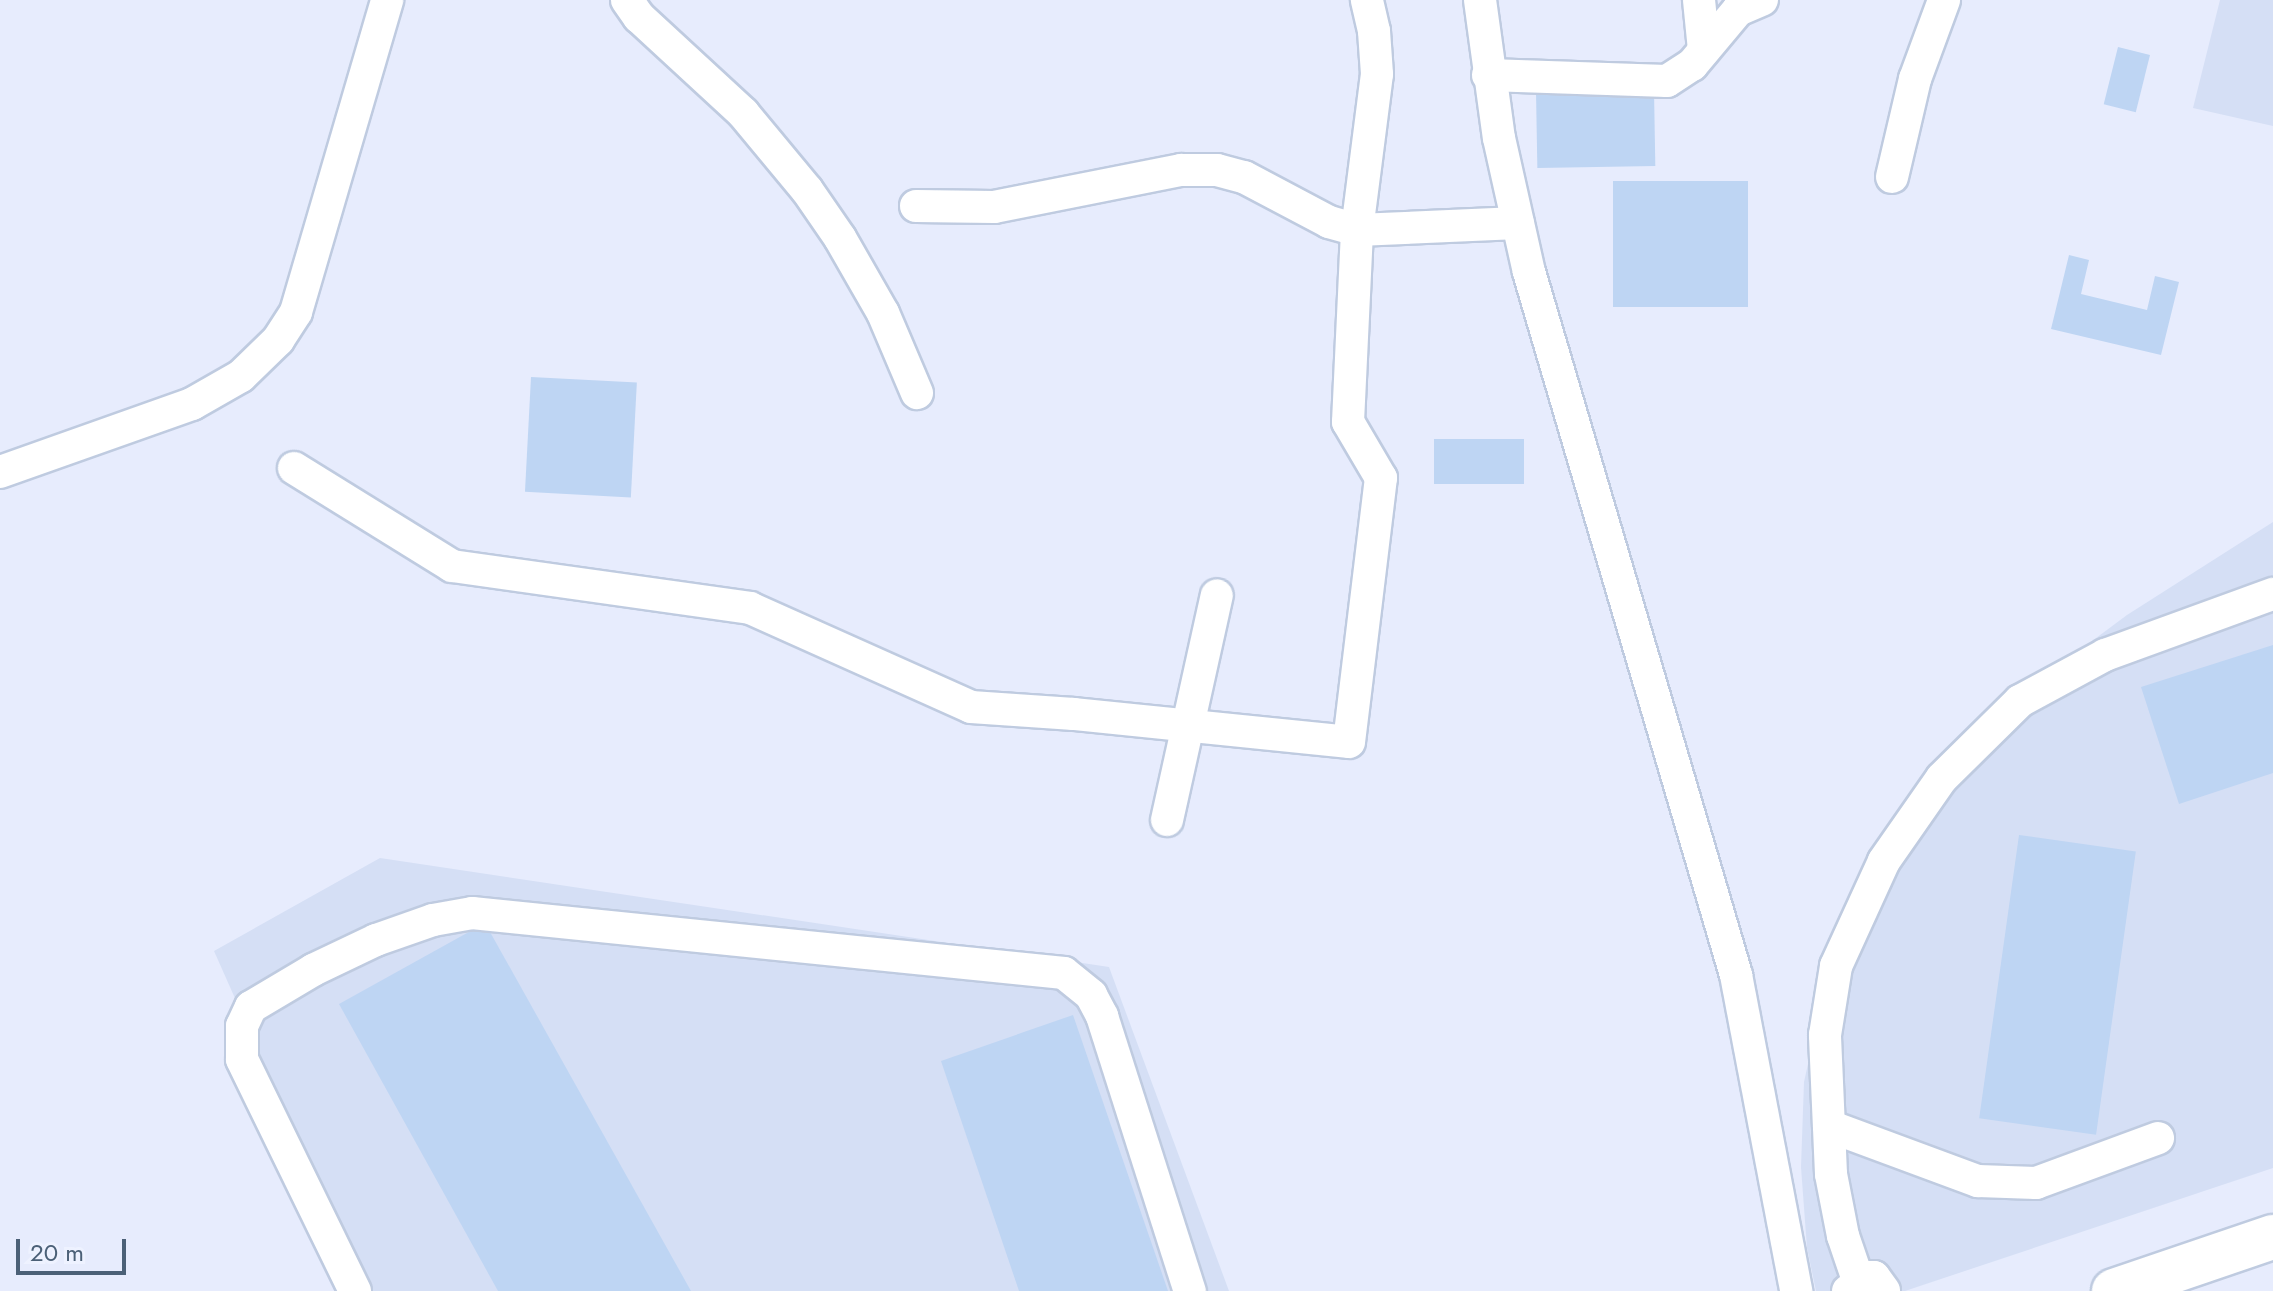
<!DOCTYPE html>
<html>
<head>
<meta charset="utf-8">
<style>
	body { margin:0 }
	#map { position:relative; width:2273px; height:1291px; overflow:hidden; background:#e7ecfd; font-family:Jost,sans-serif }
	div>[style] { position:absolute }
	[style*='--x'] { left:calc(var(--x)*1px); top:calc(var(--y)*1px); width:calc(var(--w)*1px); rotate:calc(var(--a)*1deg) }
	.residential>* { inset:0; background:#d5dff5 }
	.building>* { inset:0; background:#bed5f3; transform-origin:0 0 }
	.roads { filter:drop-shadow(2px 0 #bfcbe0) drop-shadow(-2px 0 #bfcbe0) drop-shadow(0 2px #bfcbe0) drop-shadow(0 -2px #bfcbe0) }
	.street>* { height:32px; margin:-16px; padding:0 16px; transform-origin:16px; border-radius:16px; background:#fff }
	.secondary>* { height:44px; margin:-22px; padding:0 22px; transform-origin:22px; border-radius:22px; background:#fff }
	span { translate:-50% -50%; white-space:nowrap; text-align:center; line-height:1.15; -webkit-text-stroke:8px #eef2ff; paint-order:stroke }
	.scale { position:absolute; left:16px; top:1239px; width:110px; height:36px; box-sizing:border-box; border:4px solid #4b6077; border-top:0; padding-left:10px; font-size:24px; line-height:28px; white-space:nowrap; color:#4b6077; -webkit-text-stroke:6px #eef2ff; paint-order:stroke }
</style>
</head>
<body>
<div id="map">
	<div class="residential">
		<i style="clip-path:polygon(2220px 0,2273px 0,2273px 126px,2193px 108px)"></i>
		<i style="clip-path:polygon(2273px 522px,2273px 1168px,1905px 1291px,1816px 1291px,1807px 1248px,1801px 1167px,1804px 1082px,1822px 1001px,1851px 917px,2006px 705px,2127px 615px)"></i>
		<i style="clip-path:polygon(380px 858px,1109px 967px,1229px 1291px,365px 1291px,214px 951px)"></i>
	</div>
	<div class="building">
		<i style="left:2118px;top:47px;width:33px;height:59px;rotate:14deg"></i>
		<i style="left:1654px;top:90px;width:76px;height:118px;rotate:89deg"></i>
		<i style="left:1748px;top:181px;width:126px;height:135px;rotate:90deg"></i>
		<i style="clip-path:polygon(2069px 255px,2089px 260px,2081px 294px,2147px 310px,2155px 276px,2179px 282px,2161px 355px,2051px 329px)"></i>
		<i style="left:531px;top:377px;width:106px;height:115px;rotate:3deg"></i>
		<i style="left:1524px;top:439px;width:45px;height:90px;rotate:90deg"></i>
		<i style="clip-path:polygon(2273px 645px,2273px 773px,2179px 804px,2141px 687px)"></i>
		<i style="left:2019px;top:835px;width:118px;height:286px;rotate:8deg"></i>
		<i style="clip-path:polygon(485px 923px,691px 1291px,498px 1291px,339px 1004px)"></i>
		<i style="clip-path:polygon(1073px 1015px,1168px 1291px,1019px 1291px,941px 1061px)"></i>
	</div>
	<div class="roads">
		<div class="street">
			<i style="--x:627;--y:0;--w:21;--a:55"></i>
			<i style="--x:639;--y:17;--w:142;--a:42.7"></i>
			<i style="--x:743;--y:113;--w:100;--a:50.3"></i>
			<i style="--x:807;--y:190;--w:58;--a:55.5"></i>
			<i style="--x:840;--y:238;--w:86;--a:60.2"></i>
			<i style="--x:883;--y:313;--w:87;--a:67"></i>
			<i style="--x:1480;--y:0;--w:139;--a:82.2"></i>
			<i style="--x:1499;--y:138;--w:137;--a:77.4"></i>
			<i style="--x:1529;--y:272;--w:733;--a:73.59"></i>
			<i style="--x:1736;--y:975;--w:322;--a:79.2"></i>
			<i style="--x:1699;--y:0;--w:50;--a:84.3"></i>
			<i style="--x:1488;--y:75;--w:179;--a:1.9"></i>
			<i style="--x:1667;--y:81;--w:30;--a:-33"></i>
			<i style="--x:1692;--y:65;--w:72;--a:-50.1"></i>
			<i style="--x:1738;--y:10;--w:26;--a:-23"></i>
			<i style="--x:1892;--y:177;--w:101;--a:-76.8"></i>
			<i style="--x:1915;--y:79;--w:84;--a:-69.8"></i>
			<i style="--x:916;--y:206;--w:78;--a:0.7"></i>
			<i style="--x:994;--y:207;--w:191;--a:-11.2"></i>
			<i style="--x:1181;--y:170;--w:36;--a:0"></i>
			<i style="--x:1217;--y:170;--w:28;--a:15"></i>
			<i style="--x:1244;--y:177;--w:96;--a:27.9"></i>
			<i style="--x:1329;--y:222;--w:29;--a:16"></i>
			<i style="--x:1357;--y:230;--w:161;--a:-2.5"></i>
			<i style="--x:294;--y:468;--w:186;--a:31.8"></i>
			<i style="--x:452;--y:566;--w:301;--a:8"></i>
			<i style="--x:750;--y:608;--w:242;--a:24.1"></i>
			<i style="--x:971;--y:707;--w:103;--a:3.9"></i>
			<i style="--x:1074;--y:714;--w:276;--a:5.8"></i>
			<i style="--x:1349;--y:742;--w:266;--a:-83.1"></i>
			<i style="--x:1381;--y:478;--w:65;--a:-120.5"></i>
			<i style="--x:1348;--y:422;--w:192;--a:-87.3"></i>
			<i style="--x:1357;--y:230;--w:157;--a:-82.7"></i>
			<i style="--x:1377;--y:74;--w:43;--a:-94"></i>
			<i style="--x:1374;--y:31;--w:32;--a:-103"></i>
			<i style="--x:0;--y:472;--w:204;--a:-19.5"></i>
			<i style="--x:192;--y:404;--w:56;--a:-29.7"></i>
			<i style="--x:241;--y:376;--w:52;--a:-44.2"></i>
			<i style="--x:278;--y:340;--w:33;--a:-57"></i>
			<i style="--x:296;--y:312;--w:325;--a:-73.7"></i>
			<i style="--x:1167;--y:820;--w:230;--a:-77.5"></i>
			<i style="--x:1829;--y:1126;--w:159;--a:20.3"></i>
			<i style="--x:1978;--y:1181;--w:58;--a:2"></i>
			<i style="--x:2036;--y:1183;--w:130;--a:-20.2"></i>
			<i style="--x:1858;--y:1280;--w:46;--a:-108.8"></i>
			<i style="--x:1843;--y:1236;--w:63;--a:-101"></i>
			<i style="--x:1831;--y:1174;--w:139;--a:-92.5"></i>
			<i style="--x:1825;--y:1035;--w:70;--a:-80.9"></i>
			<i style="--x:1836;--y:966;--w:115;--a:-65.4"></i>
			<i style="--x:1884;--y:861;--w:101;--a:-55.1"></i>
			<i style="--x:1942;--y:778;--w:110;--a:-44.6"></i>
			<i style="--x:2020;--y:701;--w:97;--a:-28.4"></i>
			<i style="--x:2105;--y:655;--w:179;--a:-20"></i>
			<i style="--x:355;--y:1291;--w:258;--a:-116"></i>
			<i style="--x:242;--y:1059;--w:33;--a:-90"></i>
			<i style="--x:242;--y:1026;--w:21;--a:-65"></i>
			<i style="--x:251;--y:1007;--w:72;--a:-30.8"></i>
			<i style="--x:313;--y:970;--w:70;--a:-25.5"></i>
			<i style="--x:376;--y:940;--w:60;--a:-19.3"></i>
			<i style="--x:433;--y:920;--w:40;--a:-10"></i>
			<i style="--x:472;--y:913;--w:595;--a:5.79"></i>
			<i style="--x:1064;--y:973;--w:35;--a:39"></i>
			<i style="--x:1091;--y:995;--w:24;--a:62"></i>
			<i style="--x:1102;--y:1016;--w:289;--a:72.3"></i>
			<i style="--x:1848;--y:1291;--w:23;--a:-38"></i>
			<i style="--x:1866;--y:1277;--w:8;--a:0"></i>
			<i style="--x:1874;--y:1277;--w:17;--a:54"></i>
		</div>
		<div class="secondary">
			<i style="--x:2114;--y:1291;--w:168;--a:-18.8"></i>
		</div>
	</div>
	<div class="scale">20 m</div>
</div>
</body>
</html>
